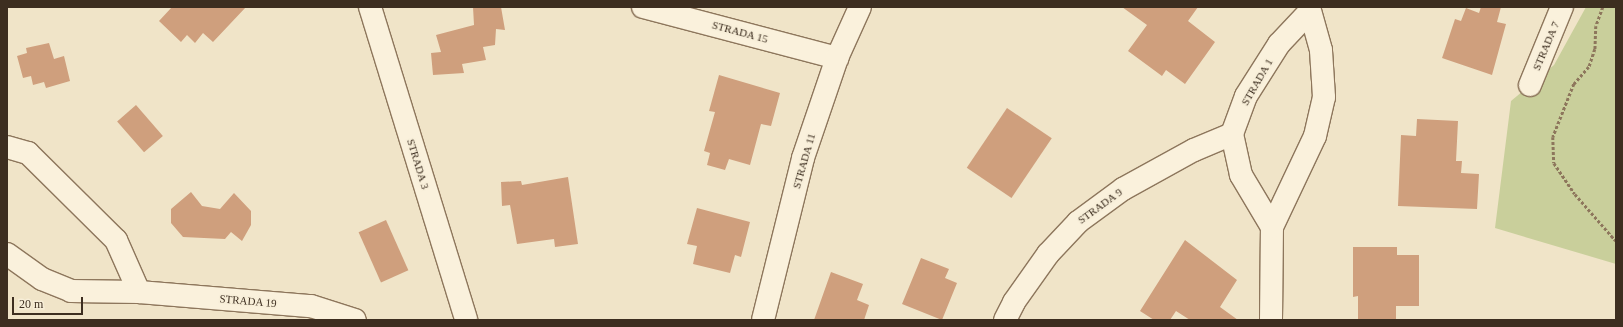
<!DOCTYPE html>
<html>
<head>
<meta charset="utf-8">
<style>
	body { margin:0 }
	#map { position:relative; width:1623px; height:327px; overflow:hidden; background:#f0e4c8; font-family:"Times New Roman",serif }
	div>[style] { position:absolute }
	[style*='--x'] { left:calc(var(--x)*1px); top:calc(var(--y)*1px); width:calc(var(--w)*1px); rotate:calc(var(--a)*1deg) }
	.green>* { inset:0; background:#c9cf9b }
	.building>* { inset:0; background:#cf9f7d; transform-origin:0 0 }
	.path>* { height:2.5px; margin-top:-1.25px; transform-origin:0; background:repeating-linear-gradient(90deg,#8d765c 0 3px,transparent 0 5px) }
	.roads { filter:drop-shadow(1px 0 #8d765c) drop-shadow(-1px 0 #8d765c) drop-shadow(0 1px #8d765c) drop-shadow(0 -1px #8d765c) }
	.minor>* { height:22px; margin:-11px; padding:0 11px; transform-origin:11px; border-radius:11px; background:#faf1dc }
	.tertiary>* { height:22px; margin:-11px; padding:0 11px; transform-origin:11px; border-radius:11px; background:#faf1dc }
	span { translate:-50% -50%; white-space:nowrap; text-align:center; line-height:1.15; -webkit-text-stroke:3px #f7eed8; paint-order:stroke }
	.street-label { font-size:11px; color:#3d2e20 }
	.frame { position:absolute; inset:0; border:8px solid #3d2e20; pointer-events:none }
	.scale { position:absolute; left:12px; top:297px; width:71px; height:18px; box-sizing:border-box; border:2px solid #3d2e20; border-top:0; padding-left:5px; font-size:12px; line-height:14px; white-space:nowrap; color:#3d2e20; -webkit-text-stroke:3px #f7eed8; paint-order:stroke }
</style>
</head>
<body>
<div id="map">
	<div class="green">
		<i style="clip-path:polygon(1586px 7px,1616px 7px,1616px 264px,1495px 228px,1511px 101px,1554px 65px)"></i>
	</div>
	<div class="building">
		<i style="clip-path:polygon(172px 7px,246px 7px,213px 42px,203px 33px,195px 43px,187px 35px,181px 42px,159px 21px)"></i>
		<i style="clip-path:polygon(473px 7px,501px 7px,505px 30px,496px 29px,495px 45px,483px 47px,486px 60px,462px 64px,464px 73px,433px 75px,431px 53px,441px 52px,436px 35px,474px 25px)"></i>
		<i style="clip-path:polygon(1122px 7px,1198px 7px,1188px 21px,1215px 42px,1185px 84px,1166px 70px,1162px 76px,1128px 51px,1147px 25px)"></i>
		<i style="clip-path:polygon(1481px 7px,1501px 7px,1497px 22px,1506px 24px,1492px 75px,1442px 58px,1455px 19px,1461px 21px,1466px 8px,1479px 13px)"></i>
		<i style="clip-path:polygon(49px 43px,54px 59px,64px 56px,70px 81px,46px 88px,44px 82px,33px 85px,31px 76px,23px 78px,17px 56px,27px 53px,26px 48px)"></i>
		<i style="clip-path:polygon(719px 75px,780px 93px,771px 126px,761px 124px,750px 165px,729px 159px,725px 170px,707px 165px,710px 153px,704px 151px,715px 112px,709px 111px)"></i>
		<i style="left:136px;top:105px;width:41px;height:25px;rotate:49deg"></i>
		<i style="left:1007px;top:108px;width:54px;height:72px;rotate:34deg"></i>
		<i style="clip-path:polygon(1417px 119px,1458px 121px,1456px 161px,1462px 161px,1461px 173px,1479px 174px,1477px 209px,1398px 206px,1401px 135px,1416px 136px)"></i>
		<i style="clip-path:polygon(568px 177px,578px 244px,555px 247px,554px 239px,517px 244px,510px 205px,502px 206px,501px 182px,521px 181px,522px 185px)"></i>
		<i style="clip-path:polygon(191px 192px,202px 206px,220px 209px,234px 193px,251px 211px,251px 225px,242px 241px,231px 232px,225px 239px,183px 237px,171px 223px,171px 209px)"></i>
		<i style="clip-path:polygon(697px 208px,750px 222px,741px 257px,735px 255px,730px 273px,693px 264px,697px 246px,687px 244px)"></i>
		<i style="left:386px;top:220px;width:55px;height:30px;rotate:66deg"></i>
		<i style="clip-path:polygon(1185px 240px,1237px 280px,1220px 307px,1238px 320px,1190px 320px,1176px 311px,1170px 320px,1154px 320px,1140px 311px)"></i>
		<i style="clip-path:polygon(1353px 247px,1397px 247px,1397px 255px,1419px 255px,1419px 306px,1396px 306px,1396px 320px,1358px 320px,1358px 296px,1353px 297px)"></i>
		<i style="clip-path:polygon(921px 258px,949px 269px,945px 278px,957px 283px,942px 320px,902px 304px)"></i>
		<i style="clip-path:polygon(831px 272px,863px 284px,857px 300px,869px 305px,864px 320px,814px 320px)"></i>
	</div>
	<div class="path">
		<i style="--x:1603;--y:7;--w:20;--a:110"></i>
		<i style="--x:1596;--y:26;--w:23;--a:92"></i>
		<i style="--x:1595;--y:49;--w:19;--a:108"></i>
		<i style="--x:1589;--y:67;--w:23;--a:131"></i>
		<i style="--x:1574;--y:84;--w:57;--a:111.6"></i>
		<i style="--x:1553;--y:137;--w:26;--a:88"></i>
		<i style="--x:1554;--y:163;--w:37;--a:56"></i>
		<i style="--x:1575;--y:194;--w:62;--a:48.9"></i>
	</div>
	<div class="roads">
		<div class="minor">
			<i style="--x:643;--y:7;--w:201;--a:14.7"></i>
			<i style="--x:1530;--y:85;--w:84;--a:-67.7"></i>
			<i style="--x:7;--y:147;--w:22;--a:16"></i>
			<i style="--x:28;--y:153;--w:124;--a:44.7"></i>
			<i style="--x:116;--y:240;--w:57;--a:66.1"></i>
			<i style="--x:1272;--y:227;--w:61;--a:-120.8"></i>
			<i style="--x:1241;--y:175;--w:42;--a:-102.4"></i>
			<i style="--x:1232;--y:134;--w:40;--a:-69.8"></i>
			<i style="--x:1246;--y:96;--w:62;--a:-57.6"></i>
			<i style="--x:1279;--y:44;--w:44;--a:-46.8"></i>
			<i style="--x:7;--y:254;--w:43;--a:35.5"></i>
			<i style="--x:42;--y:279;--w:31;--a:22"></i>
			<i style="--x:71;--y:291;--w:68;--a:0.8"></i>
			<i style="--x:139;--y:292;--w:173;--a:4.7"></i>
			<i style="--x:311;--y:306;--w:46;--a:17.7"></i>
			<i style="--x:763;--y:320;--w:167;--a:-76.1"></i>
			<i style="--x:803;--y:158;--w:106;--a:-71.2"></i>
			<i style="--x:837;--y:58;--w:56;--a:-65.7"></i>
			<i style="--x:1005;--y:320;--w:20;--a:-63"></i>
			<i style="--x:1014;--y:302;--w:59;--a:-54.7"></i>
			<i style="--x:1048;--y:254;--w:44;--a:-46.8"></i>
			<i style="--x:1078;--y:222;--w:56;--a:-36.3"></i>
			<i style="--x:1123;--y:189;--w:81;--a:-28.8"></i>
			<i style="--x:1194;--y:150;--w:41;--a:-22.8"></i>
			<i style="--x:1271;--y:320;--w:93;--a:-89.4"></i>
			<i style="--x:1272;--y:227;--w:101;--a:-64.7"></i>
			<i style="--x:1315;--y:136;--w:40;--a:-77"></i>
			<i style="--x:1324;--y:97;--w:47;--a:-93.7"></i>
			<i style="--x:1321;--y:50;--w:45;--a:-105.6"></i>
		</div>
		<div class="tertiary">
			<i style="--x:370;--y:7;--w:327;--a:72.9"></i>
		</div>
	</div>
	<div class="street-label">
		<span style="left:740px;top:32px;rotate:15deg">STRADA 15</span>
		<span style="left:1546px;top:46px;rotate:-67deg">STRADA 7</span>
		<span style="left:1257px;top:82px;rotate:-60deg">STRADA 1</span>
		<span style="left:804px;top:161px;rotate:-74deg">STRADA 11</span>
		<span style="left:418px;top:164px;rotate:73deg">STRADA 3</span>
		<span style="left:1100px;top:206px;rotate:-36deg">STRADA 9</span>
		<span style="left:248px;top:301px;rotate:5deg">STRADA 19</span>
	</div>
	<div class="frame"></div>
	<div class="scale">20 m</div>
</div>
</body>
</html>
